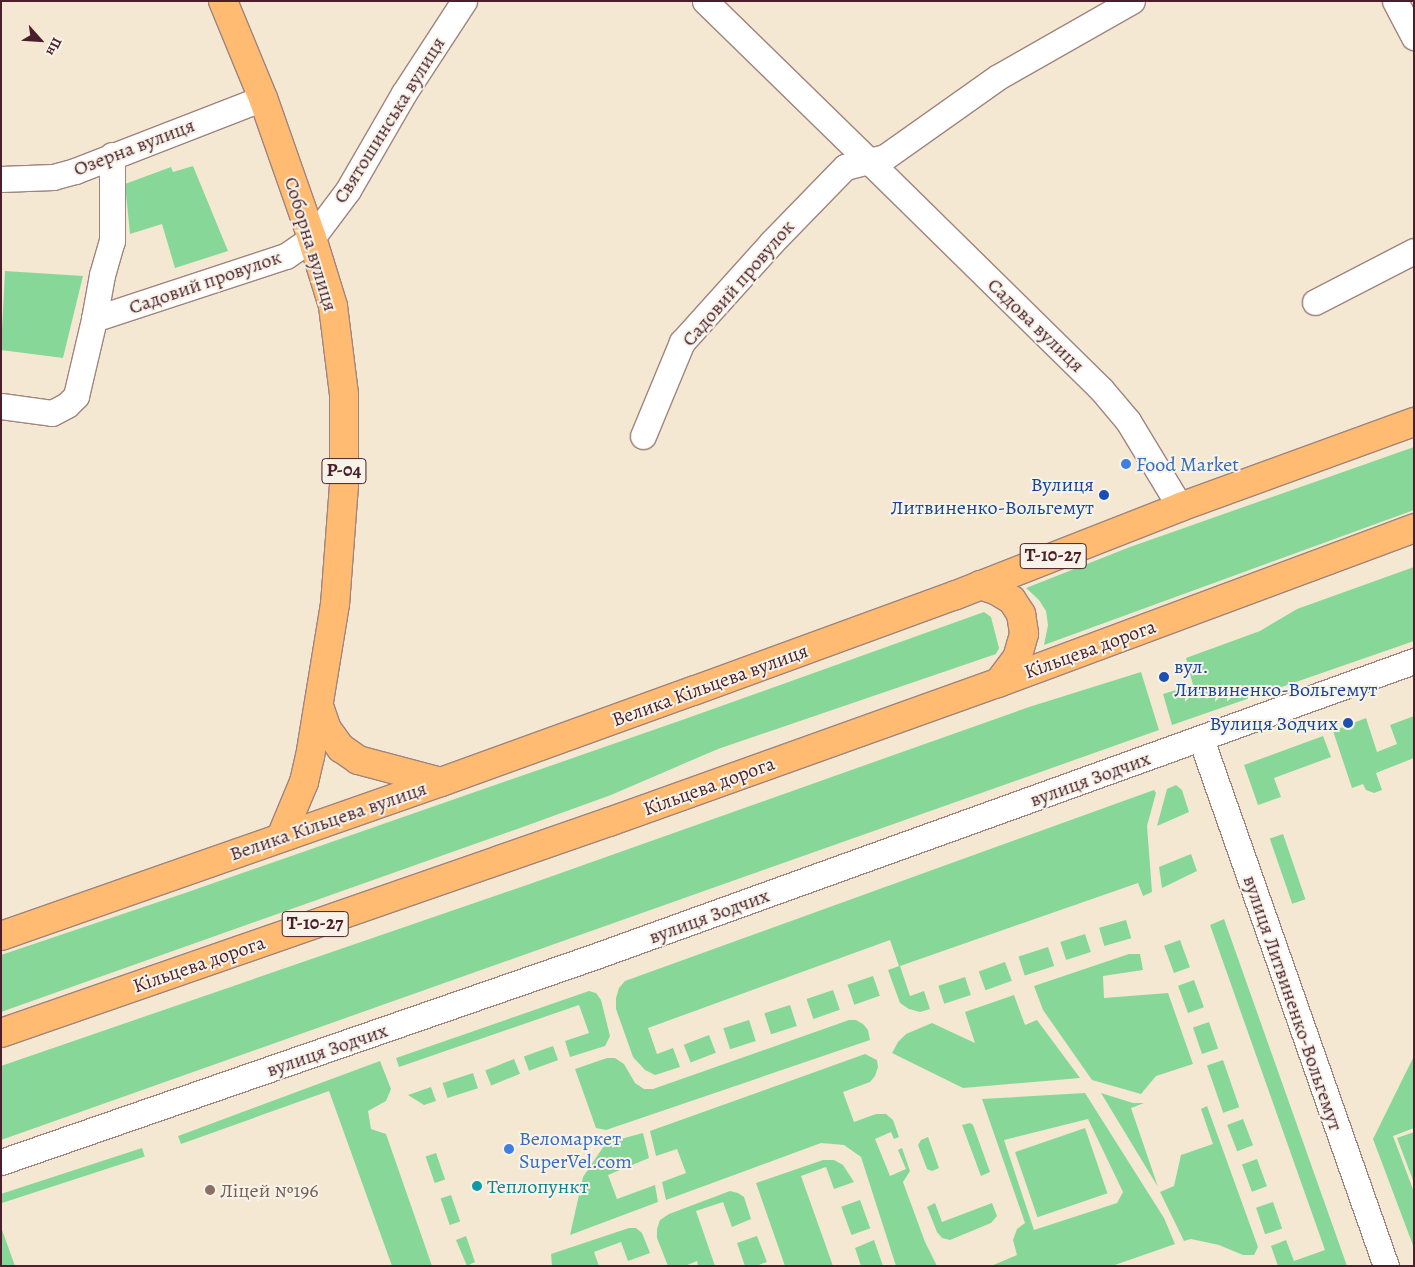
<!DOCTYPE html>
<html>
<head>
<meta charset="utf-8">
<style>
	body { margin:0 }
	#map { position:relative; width:1415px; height:1267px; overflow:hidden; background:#f4e8d3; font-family:Alegreya,serif }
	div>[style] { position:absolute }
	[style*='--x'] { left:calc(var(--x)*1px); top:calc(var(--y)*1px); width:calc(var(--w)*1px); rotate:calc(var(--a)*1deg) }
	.green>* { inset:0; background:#87d898; transform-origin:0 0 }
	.roads { filter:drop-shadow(1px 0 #9f847f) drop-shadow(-1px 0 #9f847f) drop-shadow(0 1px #9f847f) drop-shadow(0 -1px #9f847f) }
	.minor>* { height:25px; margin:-12.5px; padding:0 12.5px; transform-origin:12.5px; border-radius:12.5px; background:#fff }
	.major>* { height:28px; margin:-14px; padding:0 14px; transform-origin:14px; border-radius:14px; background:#ffbb71 }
	.highway>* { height:28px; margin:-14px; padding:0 14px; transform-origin:14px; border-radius:14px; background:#ffbb71 }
	.dots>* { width:14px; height:14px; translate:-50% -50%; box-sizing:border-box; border:2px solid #f7f3e8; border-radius:50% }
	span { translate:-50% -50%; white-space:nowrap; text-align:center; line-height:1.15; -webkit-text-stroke:4px #f7f3e8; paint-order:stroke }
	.shield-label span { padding:1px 4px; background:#f7f3e8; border:1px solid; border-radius:4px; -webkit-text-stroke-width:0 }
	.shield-label { font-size:19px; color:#4a1f2b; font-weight:700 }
	.street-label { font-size:20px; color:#4a1f2b }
	.shop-label { font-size:20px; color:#366cbe }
	.left { translate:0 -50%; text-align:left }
	.transit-label { font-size:20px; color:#164399 }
	.right { translate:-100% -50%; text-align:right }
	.culture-label { font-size:20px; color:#0d838f }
	.education-label { font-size:20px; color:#785e54 }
	.frame { position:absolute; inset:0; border:2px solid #4a1f2b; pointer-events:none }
	.north { position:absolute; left:15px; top:15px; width:50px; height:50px; -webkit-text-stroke:4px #f7f3e8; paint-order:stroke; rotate:116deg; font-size:14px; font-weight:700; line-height:20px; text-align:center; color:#4a1f2b }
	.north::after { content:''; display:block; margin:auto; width:18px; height:22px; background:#4a1f2b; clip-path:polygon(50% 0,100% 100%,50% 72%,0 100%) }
</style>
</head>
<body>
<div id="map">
	<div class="green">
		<i style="clip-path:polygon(193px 166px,228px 251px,175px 268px,162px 224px,130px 234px,125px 184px,171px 167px,173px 172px)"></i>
		<i style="clip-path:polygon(5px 271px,83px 276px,63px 358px,1px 350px)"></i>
		<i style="clip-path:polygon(1414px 447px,1414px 510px,1044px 645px,1048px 625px,1046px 611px,1039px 600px,1026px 588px,1130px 547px)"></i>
		<i style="clip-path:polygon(1414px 567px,1414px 641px,1172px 725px,1163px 694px,1193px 685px,1186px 658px,1260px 631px,1297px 609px)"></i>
		<i style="clip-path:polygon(984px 612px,991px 617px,999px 648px,996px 654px,718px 749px,611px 795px,520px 828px,1px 1012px,1px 955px,185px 893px,682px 720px)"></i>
		<i style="clip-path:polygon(1141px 672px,1159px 730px,1px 1140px,1px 1066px,544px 879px,1029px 707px)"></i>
		<i style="clip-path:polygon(1414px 716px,1414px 758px,1376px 773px,1382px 790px,1374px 793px,1366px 790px,1363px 784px,1352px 788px,1333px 731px,1366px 718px,1377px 752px,1397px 744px,1390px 725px)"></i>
		<i style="clip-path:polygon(1323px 736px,1331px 757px,1274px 778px,1281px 797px,1258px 805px,1244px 765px)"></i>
		<i style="clip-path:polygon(1176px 785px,1182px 790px,1189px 812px,1157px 826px,1167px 789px)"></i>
		<i style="clip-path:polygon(1154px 790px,1156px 793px,1147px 826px,1152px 892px,1143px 896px,1138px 883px,900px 966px,910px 996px,924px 991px,930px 1009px,920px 1012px,909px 1009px,900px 1003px,888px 970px,899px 966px,890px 940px,648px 1028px,657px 1054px,673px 1048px,680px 1067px,655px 1075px,645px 1070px,633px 1057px,616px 1009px,616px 998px,619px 988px,625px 981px)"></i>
		<i style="left:1283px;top:834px;width:69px;height:14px;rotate:71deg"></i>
		<i style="clip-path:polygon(1191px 854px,1197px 871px,1162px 888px,1159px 867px)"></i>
		<i style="clip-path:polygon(1224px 919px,1347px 1266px,1278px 1266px,1271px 1246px,1286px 1240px,1294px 1261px,1325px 1250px,1210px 925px)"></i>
		<i style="left:1126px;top:920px;width:19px;height:28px;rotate:74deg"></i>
		<i style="left:1085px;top:934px;width:19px;height:26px;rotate:72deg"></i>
		<i style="left:1180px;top:940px;width:29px;height:17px;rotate:70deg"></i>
		<i style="left:1048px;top:947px;width:20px;height:31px;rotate:72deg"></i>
		<i style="clip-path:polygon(1129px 954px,1140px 954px,1143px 970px,1103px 976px,1104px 998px,1168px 993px,1193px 1064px,1156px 1076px,1141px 1094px,1092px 1080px,1043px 1010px,1034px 986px)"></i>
		<i style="left:1005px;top:962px;width:20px;height:28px;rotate:70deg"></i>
		<i style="left:873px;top:976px;width:21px;height:27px;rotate:71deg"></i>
		<i style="left:965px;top:977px;width:19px;height:28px;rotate:72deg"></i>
		<i style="left:1194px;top:980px;width:29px;height:17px;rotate:70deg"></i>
		<i style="left:833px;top:990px;width:21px;height:28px;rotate:71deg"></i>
		<i style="clip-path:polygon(589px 991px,596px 993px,601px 1000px,610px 1036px,605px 1046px,570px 1057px,565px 1041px,589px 1033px,579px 1005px,399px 1067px,396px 1058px)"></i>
		<i style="clip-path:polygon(1014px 995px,1025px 1025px,1037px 1020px,1080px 1078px,963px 1088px,892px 1053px,898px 1042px,906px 1034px,932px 1023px,975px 1043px,965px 1012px)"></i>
		<i style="left:790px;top:1005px;width:22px;height:27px;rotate:72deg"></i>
		<i style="left:749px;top:1020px;width:22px;height:27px;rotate:72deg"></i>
		<i style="clip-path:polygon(849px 1020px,856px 1020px,863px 1024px,868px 1030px,870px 1040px,606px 1130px,596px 1128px,575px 1069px,607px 1058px,615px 1058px,624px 1064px,635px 1083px,644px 1089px,653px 1089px)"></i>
		<i style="left:1209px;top:1022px;width:28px;height:17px;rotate:71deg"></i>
		<i style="left:709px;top:1035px;width:19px;height:27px;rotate:69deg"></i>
		<i style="left:553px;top:1046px;width:15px;height:31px;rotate:70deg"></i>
		<i style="clip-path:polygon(865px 1054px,877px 1060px,878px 1067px,875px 1076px,870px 1082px,843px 1092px,854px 1122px,876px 1114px,886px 1114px,893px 1120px,899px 1137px,894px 1139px,891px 1132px,875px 1139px,890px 1176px,906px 1169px,898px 1150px,902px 1148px,910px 1171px,903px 1182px,925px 1242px,937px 1266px,896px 1266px,861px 1157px,844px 1145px,821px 1143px,666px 1200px,662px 1182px,686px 1173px,677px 1149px,656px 1156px,650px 1131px)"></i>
		<i style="clip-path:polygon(1414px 1056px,1414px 1128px,1393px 1136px,1414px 1192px,1414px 1248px,1373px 1139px)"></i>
		<i style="left:514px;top:1059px;width:16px;height:31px;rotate:68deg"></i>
		<i style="left:1223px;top:1060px;width:50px;height:17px;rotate:71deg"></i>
		<i style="clip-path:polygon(380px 1061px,391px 1089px,386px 1101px,368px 1111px,371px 1129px,386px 1134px,432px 1266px,392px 1266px,329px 1091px,181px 1144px,178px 1136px)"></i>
		<i style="left:473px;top:1073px;width:16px;height:32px;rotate:72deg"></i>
		<i style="clip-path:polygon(431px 1087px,436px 1101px,424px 1105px,408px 1095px)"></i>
		<i style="clip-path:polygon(evenodd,1085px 1093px,1164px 1218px,1175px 1244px,1112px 1266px,991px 1266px,1017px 1255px,1013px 1240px,1017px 1229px,1025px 1223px,982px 1099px,1085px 1093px,1088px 1119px,1123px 1192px,1117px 1203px,1034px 1230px,1004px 1140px,1088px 1119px)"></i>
		<i style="clip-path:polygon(1101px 1093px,1133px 1103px,1144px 1103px,1131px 1108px,1158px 1187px)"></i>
		<i style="clip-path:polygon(1207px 1106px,1258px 1247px,1254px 1255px,1243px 1255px,1219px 1245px,1191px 1239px,1184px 1241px,1160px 1192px,1174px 1186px,1181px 1155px,1213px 1144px,1201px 1109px)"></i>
		<i style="left:1243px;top:1119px;width:28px;height:17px;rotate:69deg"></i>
		<i style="clip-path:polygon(970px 1123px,973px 1125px,990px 1172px,981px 1176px,962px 1125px)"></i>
		<i style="left:1085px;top:1128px;width:69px;height:74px;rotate:71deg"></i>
		<i style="clip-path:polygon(1414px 1132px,1414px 1183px,1397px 1138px)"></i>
		<i style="clip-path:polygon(643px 1133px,649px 1158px,608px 1175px,617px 1199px,655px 1185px,658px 1202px,570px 1235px,583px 1177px,606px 1143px)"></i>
		<i style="clip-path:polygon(928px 1137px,939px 1168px,932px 1171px,927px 1169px,918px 1145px,921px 1140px)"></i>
		<i style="left:142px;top:1148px;width:9px;height:151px;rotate:72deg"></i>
		<i style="left:436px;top:1153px;width:28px;height:11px;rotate:71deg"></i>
		<i style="left:1257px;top:1159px;width:29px;height:16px;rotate:70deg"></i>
		<i style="clip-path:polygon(823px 1160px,834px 1160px,843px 1165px,854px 1182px,834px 1189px,826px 1167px,801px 1176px,833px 1266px,785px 1266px,756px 1183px)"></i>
		<i style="clip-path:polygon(730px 1191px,738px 1193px,744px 1197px,751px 1219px,732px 1227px,723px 1202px,696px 1211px,715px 1266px,698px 1266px,697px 1261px,685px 1266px,668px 1266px,657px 1238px,657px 1229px,660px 1220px,669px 1214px)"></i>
		<i style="left:451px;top:1195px;width:28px;height:11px;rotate:71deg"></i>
		<i style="left:860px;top:1200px;width:30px;height:20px;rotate:70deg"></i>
		<i style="left:1273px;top:1202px;width:28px;height:18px;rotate:71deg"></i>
		<i style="clip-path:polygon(935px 1203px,942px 1222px,992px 1203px,997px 1216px,991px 1223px,950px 1240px,942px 1238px,937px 1232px,927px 1207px)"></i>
		<i style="clip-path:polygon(1px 1227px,15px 1266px,1px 1266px)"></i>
		<i style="clip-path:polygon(629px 1228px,636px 1228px,642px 1233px,650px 1253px,628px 1261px,621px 1242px,594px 1252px,599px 1266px,552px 1266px,551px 1254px)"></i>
		<i style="clip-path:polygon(466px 1236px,475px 1262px,467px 1266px,456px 1240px)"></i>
		<i style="clip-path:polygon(757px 1236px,767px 1262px,756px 1266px,745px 1266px,737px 1243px)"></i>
		<i style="clip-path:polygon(874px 1240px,883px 1266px,861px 1266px,855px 1248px)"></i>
	</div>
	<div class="roads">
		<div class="minor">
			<i style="--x:705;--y:1;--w:229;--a:44.3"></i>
			<i style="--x:869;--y:161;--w:16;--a:-14"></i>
			<i style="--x:885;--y:157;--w:138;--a:-35.3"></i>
			<i style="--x:998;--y:77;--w:154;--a:-29.6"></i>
			<i style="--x:1395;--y:1;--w:41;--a:62.2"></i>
			<i style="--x:1;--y:179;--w:52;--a:-2.2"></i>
			<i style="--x:53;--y:177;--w:23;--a:-15"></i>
			<i style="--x:75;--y:171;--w:202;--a:-21.2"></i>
			<i style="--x:1315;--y:302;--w:111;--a:-27.3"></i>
			<i style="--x:94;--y:319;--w:202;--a:-18.2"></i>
			<i style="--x:286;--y:256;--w:32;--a:-35"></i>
			<i style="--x:312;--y:238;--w:60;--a:-53.1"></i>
			<i style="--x:348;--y:190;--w:112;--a:-60"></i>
			<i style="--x:404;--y:93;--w:110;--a:-56.9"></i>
			<i style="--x:1;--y:406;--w:51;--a:7.8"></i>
			<i style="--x:52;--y:413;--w:17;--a:-28"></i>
			<i style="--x:67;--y:405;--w:13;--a:-45"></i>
			<i style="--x:76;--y:396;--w:79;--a:-76.8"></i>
			<i style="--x:94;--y:319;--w:45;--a:-79.7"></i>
			<i style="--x:102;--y:275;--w:35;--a:-74"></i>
			<i style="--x:112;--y:241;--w:86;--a:-90"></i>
			<i style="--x:643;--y:436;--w:102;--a:-67.5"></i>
			<i style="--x:682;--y:342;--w:133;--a:-48"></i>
			<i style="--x:771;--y:243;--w:106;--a:-45.8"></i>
			<i style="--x:845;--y:167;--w:25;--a:-14"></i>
			<i style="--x:869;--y:161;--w:325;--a:44.5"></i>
			<i style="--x:1101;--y:389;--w:42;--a:49.8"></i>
			<i style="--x:1128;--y:421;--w:100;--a:58.8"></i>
			<i style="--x:1201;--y:739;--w:559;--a:70.66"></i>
			<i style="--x:1;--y:1162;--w:626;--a:-19.1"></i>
			<i style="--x:593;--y:957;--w:873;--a:-19.83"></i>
		</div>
		<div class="major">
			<i style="--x:223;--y:1;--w:105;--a:67.6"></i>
			<i style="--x:263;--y:98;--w:148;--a:70.7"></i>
			<i style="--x:312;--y:238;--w:71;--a:72.8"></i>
			<i style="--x:333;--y:306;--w:89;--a:82.9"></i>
			<i style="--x:344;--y:394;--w:91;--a:90"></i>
			<i style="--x:344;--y:485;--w:119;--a:94.3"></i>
			<i style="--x:335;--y:604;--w:154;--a:99.3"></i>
			<i style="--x:310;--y:756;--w:27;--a:103"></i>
			<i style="--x:304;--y:782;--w:60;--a:112.7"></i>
			<i style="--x:319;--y:706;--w:24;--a:71"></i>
			<i style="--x:327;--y:729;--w:24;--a:54"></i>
			<i style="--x:341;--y:748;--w:21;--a:35"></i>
			<i style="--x:358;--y:760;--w:86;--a:14.8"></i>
		</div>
		<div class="highway">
			<i style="--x:980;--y:585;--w:18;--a:19"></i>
			<i style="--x:997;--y:591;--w:17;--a:31"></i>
			<i style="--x:1012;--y:600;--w:17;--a:57"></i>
			<i style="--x:1021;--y:614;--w:20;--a:81"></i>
			<i style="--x:1024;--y:634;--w:25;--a:106"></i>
			<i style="--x:1017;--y:658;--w:31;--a:127"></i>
			<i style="--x:1;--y:936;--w:466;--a:-19.3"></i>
			<i style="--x:441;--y:782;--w:268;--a:-19.9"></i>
			<i style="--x:693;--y:691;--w:280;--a:-20.1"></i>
			<i style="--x:956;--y:595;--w:241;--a:-21.4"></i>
			<i style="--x:1180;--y:507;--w:249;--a:-20"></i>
			<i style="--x:1;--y:1033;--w:644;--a:-19.14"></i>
			<i style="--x:609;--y:822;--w:413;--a:-19.7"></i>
			<i style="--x:998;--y:683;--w:444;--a:-20.4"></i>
		</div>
	</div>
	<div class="dots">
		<i style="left:1126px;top:464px;background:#3f7fe0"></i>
		<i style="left:1104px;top:495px;background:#1a4fb4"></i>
		<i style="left:1164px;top:677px;background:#1a4fb4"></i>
		<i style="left:1348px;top:723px;background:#1a4fb4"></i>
		<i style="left:509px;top:1149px;background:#3f7fe0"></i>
		<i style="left:477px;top:1186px;background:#0f9aa8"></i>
		<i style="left:210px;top:1190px;background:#8d6e63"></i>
	</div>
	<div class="shield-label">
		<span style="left:344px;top:471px">Р-04</span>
		<span style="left:1053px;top:556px">Т-10-27</span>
		<span style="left:315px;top:924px">Т-10-27</span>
	</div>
	<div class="street-label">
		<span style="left:389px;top:120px;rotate:-58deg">Святошинська вулиця</span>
		<span style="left:134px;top:147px;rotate:-21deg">Озерна вулиця</span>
		<span style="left:311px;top:244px;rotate:73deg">Соборна вулиця</span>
		<span style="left:205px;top:282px;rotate:-19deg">Садовий провулок</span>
		<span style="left:738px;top:283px;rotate:-49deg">Садовий провулок</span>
		<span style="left:1036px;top:325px;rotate:44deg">Садова вулиця</span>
		<span style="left:1090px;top:649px;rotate:-20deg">Кільцева дорога</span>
		<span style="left:710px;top:685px;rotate:-20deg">Велика Кільцева вулиця</span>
		<span style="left:1090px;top:779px;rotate:-20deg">вулиця Зодчих</span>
		<span style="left:709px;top:786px;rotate:-20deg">Кільцева дорога</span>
		<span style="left:328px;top:821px;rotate:-19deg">Велика Кільцева вулиця</span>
		<span style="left:709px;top:916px;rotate:-20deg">вулиця Зодчих</span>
		<span style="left:199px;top:964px;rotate:-19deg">Кільцева дорога</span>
		<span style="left:1293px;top:1003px;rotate:71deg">вулиця Литвиненко-Вольгемут</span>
		<span style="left:327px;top:1050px;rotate:-19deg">вулиця Зодчих</span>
	</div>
	<div class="shop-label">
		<span class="left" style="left:1136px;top:464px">Food Market</span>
		<span class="left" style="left:519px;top:1150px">Веломаркет<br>SuperVel.com</span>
	</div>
	<div class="transit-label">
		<span class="right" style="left:1094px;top:496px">Вулиця<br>Литвиненко-Вольгемут</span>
		<span class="left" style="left:1174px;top:678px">вул.<br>Литвиненко-Вольгемут</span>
		<span class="right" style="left:1338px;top:723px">Вулиця Зодчих</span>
	</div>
	<div class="culture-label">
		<span class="left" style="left:487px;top:1186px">Теплопункт</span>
	</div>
	<div class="education-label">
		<span class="left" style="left:220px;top:1190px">Ліцей №196</span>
	</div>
	<div class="frame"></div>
	<div class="north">Пн</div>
</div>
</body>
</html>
